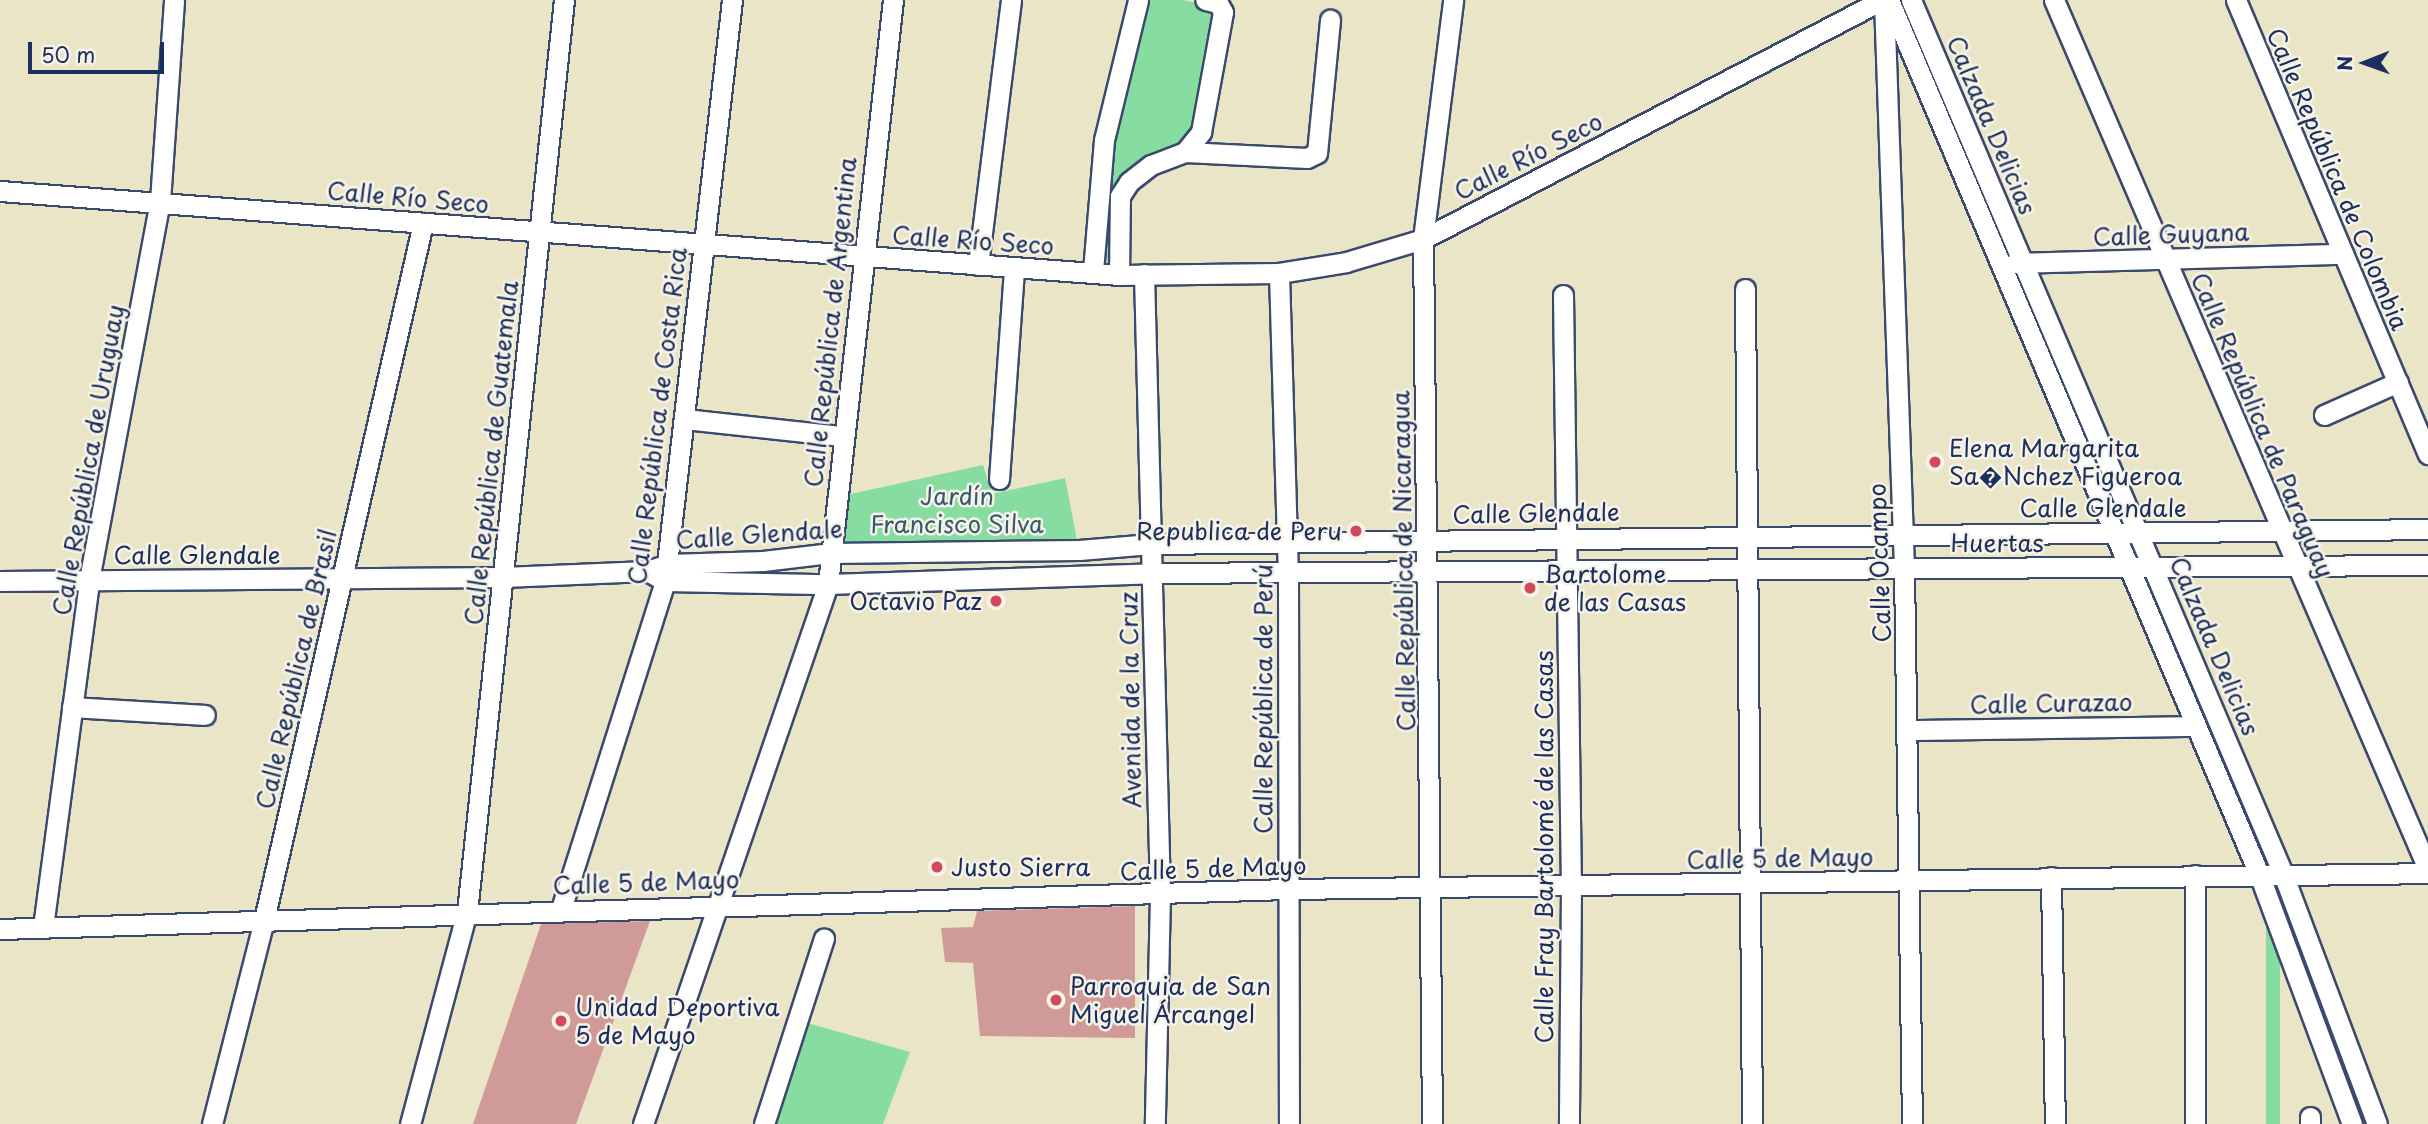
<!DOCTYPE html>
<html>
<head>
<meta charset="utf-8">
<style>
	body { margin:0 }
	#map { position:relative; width:2428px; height:1124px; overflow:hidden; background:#ebe5c7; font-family:"Playpen Sans",sans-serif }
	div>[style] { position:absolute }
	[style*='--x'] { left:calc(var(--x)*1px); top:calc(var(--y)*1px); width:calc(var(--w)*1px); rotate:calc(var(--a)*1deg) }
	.green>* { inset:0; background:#87dda1; transform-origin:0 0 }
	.building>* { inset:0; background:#d09a98 }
	.roads { filter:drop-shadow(2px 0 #3a4a6e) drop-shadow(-2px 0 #3a4a6e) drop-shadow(0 2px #3a4a6e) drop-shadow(0 -2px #3a4a6e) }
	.minor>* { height:19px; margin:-9.5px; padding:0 9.5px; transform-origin:9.5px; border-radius:9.5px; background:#fff }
	.dots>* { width:19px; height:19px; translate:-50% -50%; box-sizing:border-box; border:4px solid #f7f3e8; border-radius:50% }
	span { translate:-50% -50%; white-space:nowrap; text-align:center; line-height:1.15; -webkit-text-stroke:5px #f7f3e8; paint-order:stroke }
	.street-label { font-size:24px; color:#1b2f5e }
	.poi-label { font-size:24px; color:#1b2f5e }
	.left { translate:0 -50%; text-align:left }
	.right { translate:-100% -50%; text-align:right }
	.park-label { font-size:24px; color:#365a6f }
	.north { position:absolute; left:2330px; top:28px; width:70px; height:70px; -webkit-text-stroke:5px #f7f3e8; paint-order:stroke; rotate:269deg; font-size:19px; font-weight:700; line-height:28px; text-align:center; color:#1b2f5e }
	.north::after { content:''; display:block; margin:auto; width:24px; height:32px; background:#1b2f5e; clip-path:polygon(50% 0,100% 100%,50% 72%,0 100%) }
	.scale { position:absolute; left:28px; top:42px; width:136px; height:32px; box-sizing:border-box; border:4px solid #1b2f5e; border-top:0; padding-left:9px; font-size:21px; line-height:24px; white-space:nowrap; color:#1b2f5e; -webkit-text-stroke:5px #f7f3e8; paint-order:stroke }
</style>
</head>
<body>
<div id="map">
	<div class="green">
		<i style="clip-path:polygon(1141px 0,1183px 0,1222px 8px,1201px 132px,1129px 182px,1113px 274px,1096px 271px,1104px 140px)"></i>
		<i style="clip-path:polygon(983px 465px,992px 494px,1065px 478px,1078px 545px,832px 550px,837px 497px)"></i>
		<i style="clip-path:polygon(2130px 573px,2152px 574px,2275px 868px,2262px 867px)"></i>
		<i style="left:2266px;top:879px;width:14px;height:262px"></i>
		<i style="clip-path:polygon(797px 1020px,910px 1052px,883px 1124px,764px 1124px)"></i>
	</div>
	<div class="building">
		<i style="clip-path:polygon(1135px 906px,1135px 1038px,980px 1036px,973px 963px,945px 962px,941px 928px,973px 927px,977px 911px)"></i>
		<i style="clip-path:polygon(650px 921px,576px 1124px,473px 1124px,541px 924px)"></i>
	</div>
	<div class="roads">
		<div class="minor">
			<i style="--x:1889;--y:0;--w:949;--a:67.06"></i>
			<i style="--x:2259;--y:874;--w:267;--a:69.6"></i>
			<i style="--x:1911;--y:0;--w:950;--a:66.94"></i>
			<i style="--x:2283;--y:874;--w:267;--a:69.4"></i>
			<i style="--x:2054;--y:0;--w:946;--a:66.71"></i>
			<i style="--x:2236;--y:0;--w:493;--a:67.1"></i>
			<i style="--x:1884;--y:1;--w:567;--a:87.98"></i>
			<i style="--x:1904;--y:568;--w:556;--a:89.18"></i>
			<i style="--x:1185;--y:152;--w:26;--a:-51"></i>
			<i style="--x:1201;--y:132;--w:122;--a:-79.6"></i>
			<i style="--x:1223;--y:12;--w:10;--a:-119"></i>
			<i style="--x:1218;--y:3;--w:13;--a:-167"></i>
			<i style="--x:0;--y:191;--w:1122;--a:4.29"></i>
			<i style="--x:1119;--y:275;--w:160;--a:-0.7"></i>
			<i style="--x:1279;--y:273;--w:68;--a:-9.3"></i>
			<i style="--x:1346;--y:262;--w:80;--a:-16.6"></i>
			<i style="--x:1423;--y:239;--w:517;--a:-27.51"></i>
			<i style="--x:2015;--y:263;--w:328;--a:-1.6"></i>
			<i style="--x:978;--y:265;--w:267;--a:-82.9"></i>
			<i style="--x:1093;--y:271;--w:131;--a:-85.2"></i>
			<i style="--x:1104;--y:140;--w:144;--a:-76.3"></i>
			<i style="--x:1279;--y:273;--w:299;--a:88.3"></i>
			<i style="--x:1288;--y:572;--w:552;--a:89.9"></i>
			<i style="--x:1144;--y:274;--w:621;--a:88.52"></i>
			<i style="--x:1160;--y:895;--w:229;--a:91.3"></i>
			<i style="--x:1119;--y:275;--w:79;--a:-89.3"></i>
			<i style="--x:1120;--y:196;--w:17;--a:-57"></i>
			<i style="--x:1129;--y:182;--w:28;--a:-38"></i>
			<i style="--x:1151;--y:165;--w:36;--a:-21"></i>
			<i style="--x:1185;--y:152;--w:122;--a:2.8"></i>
			<i style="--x:1307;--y:158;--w:11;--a:-27"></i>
			<i style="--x:1317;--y:153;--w:134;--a:-84.4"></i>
			<i style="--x:1745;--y:289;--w:835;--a:89.52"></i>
			<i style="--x:1563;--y:295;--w:592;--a:89.23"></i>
			<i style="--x:1571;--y:887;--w:237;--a:90.5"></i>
			<i style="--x:2324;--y:415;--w:81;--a:-24"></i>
			<i style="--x:685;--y:419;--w:158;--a:6.2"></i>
			<i style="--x:999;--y:479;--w:212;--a:-85.9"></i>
			<i style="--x:647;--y:571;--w:21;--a:29"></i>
			<i style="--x:665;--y:581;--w:163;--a:1.1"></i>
			<i style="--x:828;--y:584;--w:324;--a:-1.9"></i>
			<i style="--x:1152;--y:573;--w:1276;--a:-0.36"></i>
			<i style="--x:0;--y:581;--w:503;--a:-0.46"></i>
			<i style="--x:503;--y:577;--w:144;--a:-2.4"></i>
			<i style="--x:647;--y:571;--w:23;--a:-18"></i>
			<i style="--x:669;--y:564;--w:94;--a:-1.8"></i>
			<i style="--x:763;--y:561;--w:67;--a:-6.8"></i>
			<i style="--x:830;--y:553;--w:249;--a:-0.7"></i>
			<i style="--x:1079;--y:550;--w:72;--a:-4.8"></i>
			<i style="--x:1151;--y:544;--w:1277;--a:-0.67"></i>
			<i style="--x:72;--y:707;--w:133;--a:3.4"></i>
			<i style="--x:1908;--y:730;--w:286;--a:-0.8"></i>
			<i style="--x:2195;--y:875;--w:249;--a:90"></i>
			<i style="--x:2051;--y:877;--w:247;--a:89.1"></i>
			<i style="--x:561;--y:909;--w:344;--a:-72.4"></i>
			<i style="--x:665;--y:581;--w:585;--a:-83.42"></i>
			<i style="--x:43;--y:927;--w:350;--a:-82.4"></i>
			<i style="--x:89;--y:580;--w:386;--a:-79.4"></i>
			<i style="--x:160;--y:201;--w:201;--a:-86"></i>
			<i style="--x:0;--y:929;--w:1290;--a:-1.78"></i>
			<i style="--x:1289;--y:889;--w:1139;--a:-0.8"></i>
			<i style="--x:2310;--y:1117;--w:7;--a:90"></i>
			<i style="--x:212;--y:1124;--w:211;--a:-75.7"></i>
			<i style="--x:264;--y:920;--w:715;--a:-77.15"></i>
			<i style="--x:410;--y:1124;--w:220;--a:-75"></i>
			<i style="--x:467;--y:912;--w:917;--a:-83.93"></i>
			<i style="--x:643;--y:1124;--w:571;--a:-71.09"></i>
			<i style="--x:828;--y:584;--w:588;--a:-83.65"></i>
			<i style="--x:764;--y:1124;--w:195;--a:-72.1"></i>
			<i style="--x:1432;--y:1124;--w:885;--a:-90.58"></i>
			<i style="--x:1423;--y:239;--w:241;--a:-82.8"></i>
		</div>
	</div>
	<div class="dots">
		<i style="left:1935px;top:462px;background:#d1495b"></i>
		<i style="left:1356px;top:531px;background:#d1495b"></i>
		<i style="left:1530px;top:588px;background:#d1495b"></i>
		<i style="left:996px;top:601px;background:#d1495b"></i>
		<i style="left:937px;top:867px;background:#d1495b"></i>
		<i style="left:1056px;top:1000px;background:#d1495b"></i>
		<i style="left:561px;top:1021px;background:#d1495b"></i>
	</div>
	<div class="street-label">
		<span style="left:1992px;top:125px;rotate:67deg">Calzada Delicias</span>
		<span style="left:1528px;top:156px;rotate:-27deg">Calle Río Seco</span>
		<span style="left:2338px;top:179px;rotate:67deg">Calle República de Colombia</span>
		<span style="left:408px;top:197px;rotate:5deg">Calle Río Seco</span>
		<span style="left:2171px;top:234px;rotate:-2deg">Calle Guyana</span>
		<span style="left:973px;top:240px;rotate:4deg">Calle Río Seco</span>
		<span style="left:830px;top:322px;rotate:-84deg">Calle República de Argentina</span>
		<span style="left:657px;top:416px;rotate:-83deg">Calle República de Costa Rica</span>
		<span style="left:2263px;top:425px;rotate:67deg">Calle República de Paraguay</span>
		<span style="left:491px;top:453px;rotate:-84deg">Calle República de Guatemala</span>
		<span style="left:88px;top:460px;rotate:-80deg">Calle República de Uruguay</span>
		<span style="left:2103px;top:508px">Calle Glendale</span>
		<span style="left:1536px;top:513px;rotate:-1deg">Calle Glendale</span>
		<span style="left:759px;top:534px;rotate:-4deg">Calle Glendale</span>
		<span style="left:1997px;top:543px">Huertas</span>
		<span style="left:197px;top:555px">Calle Glendale</span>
		<span style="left:1403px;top:561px;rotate:-91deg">Calle República de Nicaragua</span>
		<span style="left:1879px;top:563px;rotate:-92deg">Calle Ocampo</span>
		<span style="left:2215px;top:646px;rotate:67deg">Calzada Delicias</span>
		<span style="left:296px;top:669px;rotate:-77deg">Calle República de Brasil</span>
		<span style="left:1263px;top:699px;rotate:-90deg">Calle República de Perú</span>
		<span style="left:1130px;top:700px;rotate:-91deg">Avenida de la Cruz</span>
		<span style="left:2051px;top:703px;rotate:-1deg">Calle Curazao</span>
		<span style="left:1544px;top:847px;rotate:-90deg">Calle Fray Bartolomé de las Casas</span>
		<span style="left:1780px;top:858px;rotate:-1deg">Calle 5 de Mayo</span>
		<span style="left:1213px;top:868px;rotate:-2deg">Calle 5 de Mayo</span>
		<span style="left:646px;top:882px;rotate:-2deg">Calle 5 de Mayo</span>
	</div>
	<div class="poi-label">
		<span class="left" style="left:1949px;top:462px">Elena Margarita<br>Sa�Nchez Figueroa</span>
		<span class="right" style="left:1342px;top:531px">Republica de Peru</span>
		<span class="left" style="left:1544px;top:588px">Bartolome<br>de las Casas</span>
		<span class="right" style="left:982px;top:601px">Octavio Paz</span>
		<span class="left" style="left:951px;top:867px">Justo Sierra</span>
		<span class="left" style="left:1070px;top:1000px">Parroquia de San<br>Miguel Árcangel</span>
		<span class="left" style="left:575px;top:1021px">Unidad Deportiva<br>5 de Mayo</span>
	</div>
	<div class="park-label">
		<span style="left:957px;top:510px">Jardín<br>Francisco Silva</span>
	</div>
	<div class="north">N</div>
	<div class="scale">50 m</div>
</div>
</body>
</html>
